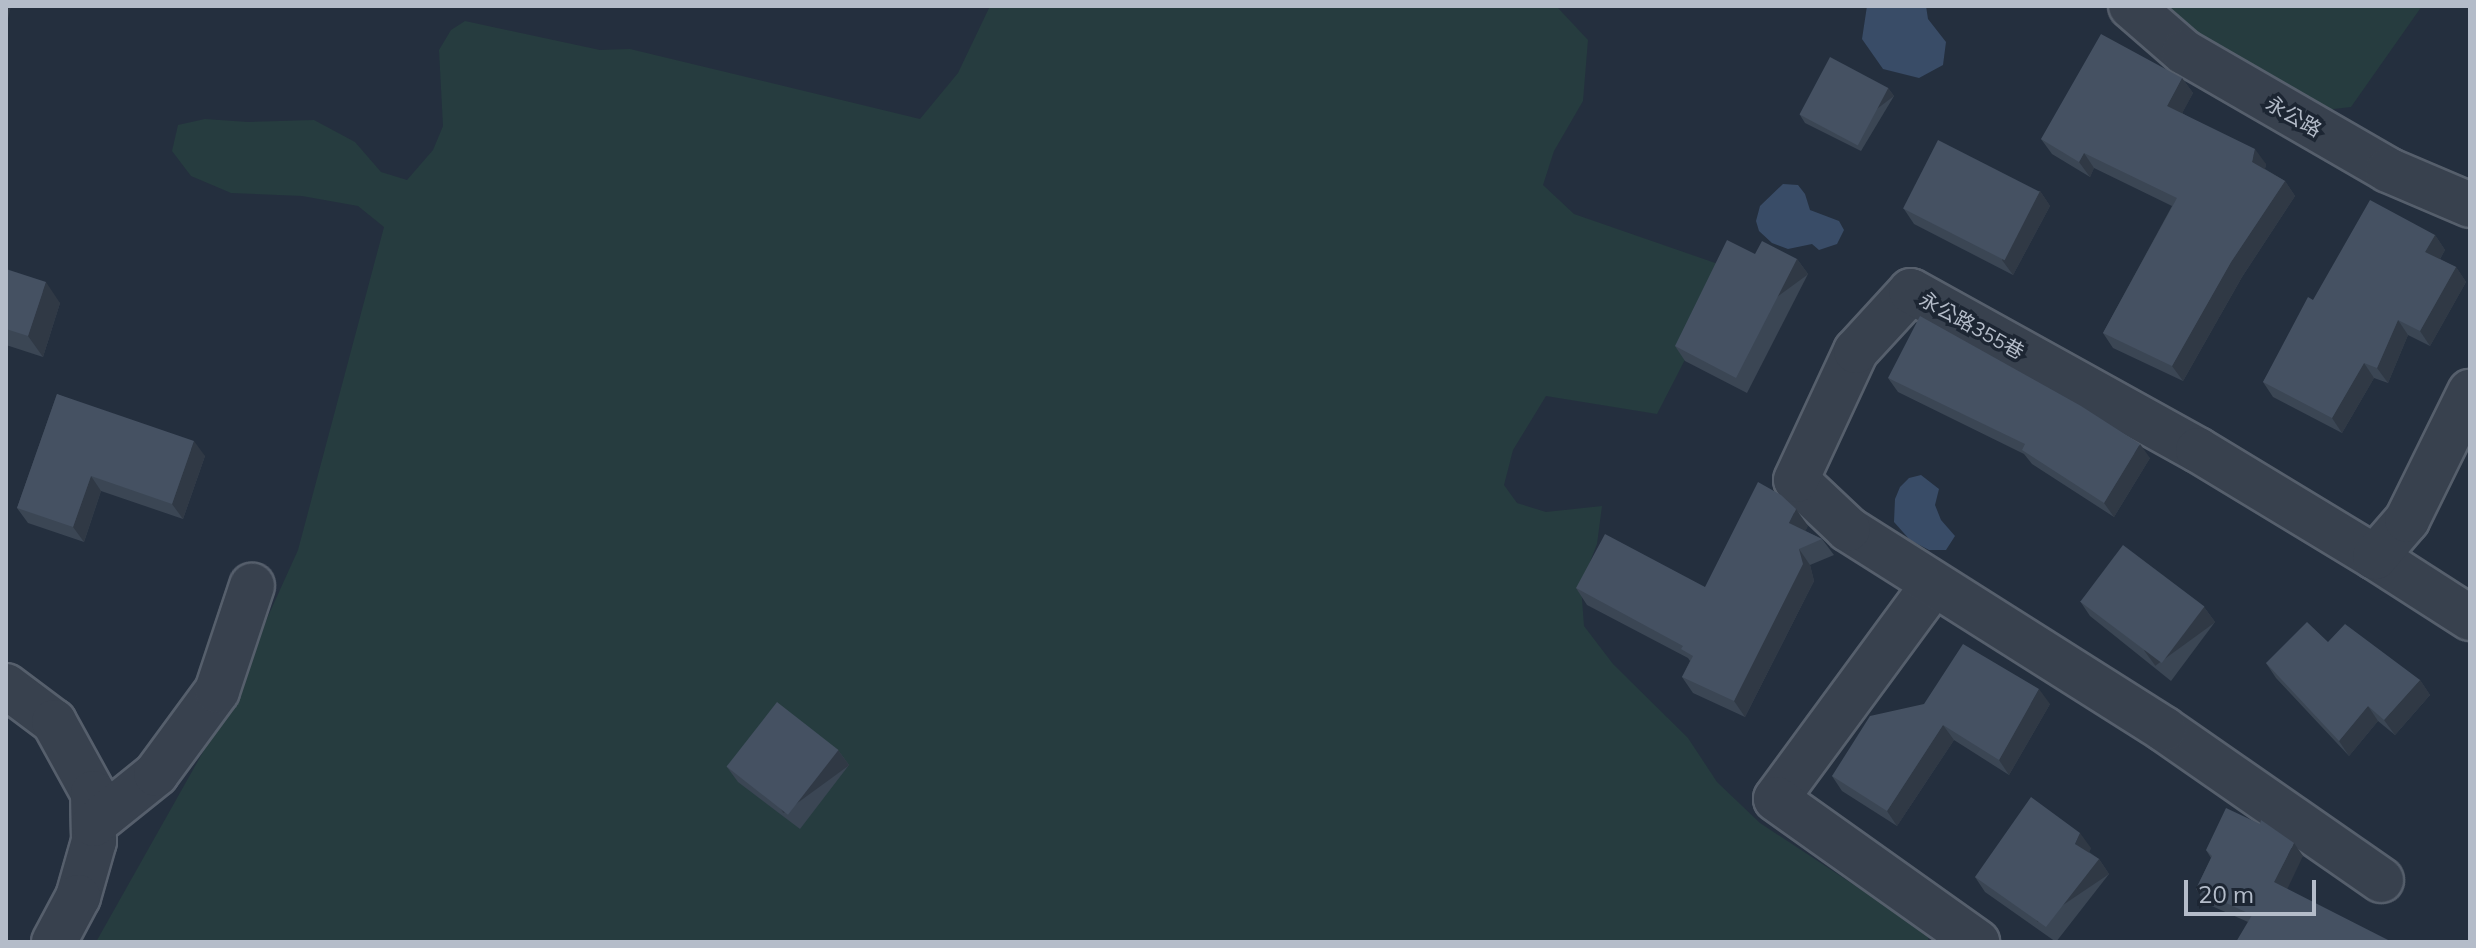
<!DOCTYPE html>
<html>
<head>
<meta charset="utf-8">
<style>
	body { margin:0 }
	#map { position:relative; width:2476px; height:948px; overflow:hidden; background:#242f3e; font-family:Mulish,"Noto Sans TC",sans-serif }
	div>[style] { position:absolute }
	[style*='--x'] { left:calc(var(--x)*1px); top:calc(var(--y)*1px); width:calc(var(--w)*1px); rotate:calc(var(--a)*1deg) }
	.green>* { inset:0; background:#263c3f }
	.water>* { inset:0; background:#394c67 }
	.roads { filter:drop-shadow(2px 0 #565f6c) drop-shadow(-2px 0 #565f6c) drop-shadow(0 2px #565f6c) drop-shadow(0 -2px #565f6c) }
	.minor>* { height:44px; margin:-22px; padding:0 22px; transform-origin:22px; border-radius:22px; background:#38414e }
	.wall>* { inset:0; background:#3b4654 }
	.shaded-wall>* { inset:0; background:#303945; transform-origin:0 0 }
	.building>* { inset:0; background:#455162; transform-origin:0 0 }
	span { translate:-50% -50%; white-space:nowrap; text-align:center; line-height:1.15; -webkit-text-stroke:7px #1d2633; paint-order:stroke }
	.street-label { font-size:20px; color:#b4bcc9 }
	.frame { position:absolute; inset:0; border:8px solid #b4bcc9; pointer-events:none }
	.scale { position:absolute; left:2184px; top:880px; width:132px; height:36px; box-sizing:border-box; border:4px solid #b4bcc9; border-top:0; padding-left:10px; font-size:24px; line-height:28px; white-space:nowrap; color:#b4bcc9; -webkit-text-stroke:6px #1d2633; paint-order:stroke }
</style>
</head>
<body>
<div id="map">
	<div class="green">
		<i style="clip-path:polygon(990px 6px,1558px 8px,1588px 40px,1583px 101px,1554px 151px,1543px 185px,1574px 214px,1721px 265px,1726px 280px,1657px 414px,1546px 396px,1513px 450px,1504px 485px,1517px 503px,1546px 512px,1602px 506px,1597px 544px,1581px 585px,1584px 626px,1613px 664px,1688px 738px,1717px 782px,1760px 823px,1930px 935px,1927px 942px,96px 942px,221px 720px,298px 550px,384px 227px,358px 206px,302px 196px,231px 193px,191px 176px,172px 151px,178px 125px,205px 119px,248px 122px,314px 120px,355px 142px,381px 172px,407px 180px,433px 150px,443px 126px,439px 50px,451px 30px,465px 21px,600px 50px,630px 49px,920px 119px,958px 73px)"></i>
		<i style="clip-path:polygon(2152px 6px,2422px 6px,2351px 107px,2325px 110px)"></i>
	</div>
	<div class="water">
		<i style="clip-path:polygon(1867px 6px,1926px 6px,1928px 19px,1946px 42px,1943px 65px,1919px 78px,1883px 69px,1862px 39px)"></i>
		<i style="clip-path:polygon(1783px 184px,1798px 185px,1805px 194px,1810px 210px,1839px 221px,1844px 230px,1837px 244px,1819px 250px,1812px 244px,1788px 249px,1772px 243px,1759px 231px,1756px 221px,1760px 206px)"></i>
		<i style="clip-path:polygon(1921px 475px,1939px 489px,1935px 505px,1941px 520px,1955px 536px,1946px 550px,1929px 550px,1910px 540px,1894px 522px,1895px 499px,1900px 487px,1909px 478px)"></i>
	</div>
	<div class="roads">
		<div class="minor">
			<i style="--x:2131;--y:6;--w:70;--a:41"></i>
			<i style="--x:2184;--y:52;--w:236;--a:30"></i>
			<i style="--x:2388;--y:170;--w:89;--a:23.1"></i>
			<i style="--x:2375;--y:557;--w:113;--a:32.7"></i>
			<i style="--x:1933;--y:585;--w:265;--a:126.3"></i>
			<i style="--x:1776;--y:799;--w:247;--a:35.4"></i>
			<i style="--x:6;--y:686;--w:60;--a:36.9"></i>
			<i style="--x:54;--y:722;--w:81;--a:61.2"></i>
			<i style="--x:93;--y:793;--w:48;--a:88.8"></i>
			<i style="--x:94;--y:841;--w:58;--a:105.9"></i>
			<i style="--x:78;--y:897;--w:51;--a:118.1"></i>
			<i style="--x:94;--y:824;--w:80;--a:-38.9"></i>
			<i style="--x:156;--y:774;--w:103;--a:-53.7"></i>
			<i style="--x:217;--y:691;--w:111;--a:-71.6"></i>
			<i style="--x:2381;--y:880;--w:264;--a:-145.2"></i>
			<i style="--x:2164;--y:729;--w:374;--a:-147.7"></i>
			<i style="--x:1848;--y:529;--w:71;--a:-136.7"></i>
			<i style="--x:1796;--y:480;--w:142;--a:-65.1"></i>
			<i style="--x:1856;--y:351;--w:81;--a:-47.5"></i>
			<i style="--x:1911;--y:291;--w:328;--a:29"></i>
			<i style="--x:2198;--y:450;--w:207;--a:31.2"></i>
			<i style="--x:2375;--y:557;--w:49;--a:-49.1"></i>
			<i style="--x:2407;--y:520;--w:143;--a:-63.8"></i>
		</div>
	</div>
	<div class="wall">
		<i style="clip-path:polygon(2182px 78px,2193px 93px,2182px 113px,2266px 164px,2265px 169px,2285px 181px,2295px 196px,2242px 277px,2183px 381px,2113px 348px,2103px 333px,2172px 206px,2094px 168px,2090px 177px,2052px 154px,2041px 139px)"></i>
		<i style="clip-path:polygon(1888px 88px,1894px 96px,1861px 151px,1805px 123px,1800px 115px)"></i>
		<i style="clip-path:polygon(2040px 191px,2050px 206px,2013px 275px,1914px 224px,1904px 209px)"></i>
		<i style="clip-path:polygon(2435px 235px,2445px 250px,2440px 259px,2456px 267px,2466px 282px,2430px 346px,2408px 335px,2388px 383px,2374px 378px,2342px 433px,2273px 397px,2263px 382px,2313px 300px)"></i>
		<i style="clip-path:polygon(1797px 259px,1808px 274px,1747px 393px,1685px 361px,1675px 346px)"></i>
		<i style="clip-path:polygon(6px 269px,60px 303px,43px 357px,6px 345px)"></i>
		<i style="clip-path:polygon(1888px 378px,2150px 458px,2114px 517px,2032px 464px,2024px 454px,1898px 392px)"></i>
		<i style="clip-path:polygon(57px 394px,205px 456px,183px 519px,101px 491px,84px 542px,28px 523px,17px 508px)"></i>
		<i style="clip-path:polygon(1808px 526px,1805px 531px,1822px 539px,1834px 555px,1810px 565px,1814px 581px,1745px 717px,1693px 693px,1682px 677px,1690px 661px,1688px 658px,1587px 605px,1576px 588px,1705px 587px)"></i>
		<i style="clip-path:polygon(2080px 601px,2204px 607px,2215px 622px,2171px 681px,2090px 616px)"></i>
		<i style="clip-path:polygon(2328px 642px,2420px 680px,2430px 695px,2395px 735px,2378px 721px,2349px 756px,2276px 678px,2266px 663px)"></i>
		<i style="clip-path:polygon(1924px 704px,2050px 704px,2009px 775px,1954px 740px,1897px 826px,1842px 791px,1832px 776px)"></i>
		<i style="clip-path:polygon(838px 750px,849px 765px,800px 829px,738px 782px,727px 767px)"></i>
		<i style="clip-path:polygon(2091px 848px,2089px 852px,2099px 859px,2109px 874px,2056px 942px,1985px 892px,1975px 877px)"></i>
		<i style="clip-path:polygon(2206px 850px,2303px 856px,2248px 922px,2205px 903px,2196px 889px,2211px 858px)"></i>
	</div>
	<div class="shaded-wall">
		<i style="clip-path:polygon(6px 6px,11px 6px,6px 27px)"></i>
		<i style="clip-path:polygon(2182px 78px,2193px 93px,2178px 121px,2167px 106px)"></i>
		<i style="left:1888px;top:88px;width:10px;height:64px;rotate:53deg"></i>
		<i style="clip-path:polygon(2255px 149px,2266px 164px,2263px 177px,2252px 162px)"></i>
		<i style="clip-path:polygon(2084px 153px,2094px 168px,2090px 177px,2079px 162px)"></i>
		<i style="clip-path:polygon(2285px 181px,2295px 196px,2242px 277px,2183px 381px,2172px 366px,2231px 262px)"></i>
		<i style="clip-path:polygon(2040px 191px,2050px 206px,2013px 275px,2002px 260px)"></i>
		<i style="clip-path:polygon(2435px 235px,2445px 250px,2435px 267px,2425px 252px)"></i>
		<i style="left:1797px;top:259px;width:19px;height:134px;rotate:54deg"></i>
		<i style="clip-path:polygon(2456px 267px,2466px 282px,2430px 346px,2420px 331px)"></i>
		<i style="clip-path:polygon(46px 282px,60px 303px,43px 357px,28px 336px)"></i>
		<i style="clip-path:polygon(2398px 320px,2408px 335px,2388px 383px,2377px 368px)"></i>
		<i style="clip-path:polygon(2364px 363px,2374px 378px,2342px 433px,2332px 418px)"></i>
		<i style="clip-path:polygon(194px 441px,205px 456px,183px 519px,172px 504px)"></i>
		<i style="clip-path:polygon(2140px 444px,2150px 458px,2114px 517px,2104px 503px)"></i>
		<i style="clip-path:polygon(91px 476px,101px 491px,84px 542px,73px 527px)"></i>
		<i style="clip-path:polygon(1796px 509px,1808px 526px,1801px 539px,1789px 523px)"></i>
		<i style="clip-path:polygon(1799px 549px,1810px 565px,1814px 581px,1745px 717px,1734px 701px)"></i>
		<i style="left:2204px;top:607px;width:19px;height:74px;rotate:54deg"></i>
		<i style="clip-path:polygon(2420px 680px,2430px 695px,2395px 735px,2384px 720px)"></i>
		<i style="clip-path:polygon(2039px 689px,2050px 704px,2009px 775px,1999px 760px)"></i>
		<i style="clip-path:polygon(2368px 706px,2378px 721px,2349px 756px,2339px 741px)"></i>
		<i style="clip-path:polygon(1943px 725px,1954px 740px,1897px 826px,1887px 811px)"></i>
		<i style="left:838px;top:750px;width:19px;height:81px;rotate:54deg"></i>
		<i style="clip-path:polygon(2080px 833px,2091px 848px,2086px 859px,2075px 844px)"></i>
		<i style="clip-path:polygon(2294px 843px,2303px 856px,2284px 896px,2274px 882px)"></i>
		<i style="left:2099px;top:859px;width:18px;height:86px;rotate:56deg"></i>
	</div>
	<div class="building">
		<i style="clip-path:polygon(2101px 34px,2182px 78px,2167px 106px,2255px 149px,2252px 162px,2285px 181px,2231px 262px,2172px 366px,2103px 333px,2177px 198px,2084px 153px,2079px 162px,2041px 139px)"></i>
		<i style="left:1830px;top:57px;width:66px;height:65px;rotate:28deg"></i>
		<i style="left:1938px;top:140px;width:114px;height:77px;rotate:27deg"></i>
		<i style="clip-path:polygon(2370px 200px,2435px 235px,2425px 252px,2456px 267px,2420px 331px,2398px 320px,2377px 368px,2364px 363px,2332px 418px,2263px 382px,2308px 297px,2313px 300px)"></i>
		<i style="clip-path:polygon(1727px 240px,1755px 254px,1762px 241px,1797px 259px,1736px 378px,1675px 346px)"></i>
		<i style="clip-path:polygon(6px 269px,46px 282px,28px 336px,6px 329px)"></i>
		<i style="clip-path:polygon(1920px 316px,2081px 406px,2140px 444px,2104px 503px,2022px 450px,2025px 444px,1888px 378px)"></i>
		<i style="clip-path:polygon(57px 394px,194px 441px,172px 504px,91px 476px,73px 527px,17px 508px)"></i>
		<i style="clip-path:polygon(1758px 482px,1781px 495px,1796px 509px,1789px 523px,1822px 539px,1799px 549px,1803px 564px,1734px 701px,1682px 677px,1693px 656px,1681px 649px,1683px 646px,1576px 588px,1605px 534px,1705px 587px)"></i>
		<i style="left:2123px;top:545px;width:102px;height:71px;rotate:37deg"></i>
		<i style="clip-path:polygon(2307px 622px,2328px 642px,2345px 624px,2420px 680px,2384px 720px,2368px 706px,2339px 741px,2266px 663px)"></i>
		<i style="clip-path:polygon(1963px 644px,2039px 689px,1999px 760px,1943px 725px,1887px 811px,1832px 776px,1870px 716px,1924px 704px)"></i>
		<i style="left:777px;top:702px;width:78px;height:82px;rotate:38deg"></i>
		<i style="clip-path:polygon(2031px 797px,2080px 833px,2075px 844px,2099px 859px,2046px 927px,1975px 877px)"></i>
		<i style="clip-path:polygon(2226px 808px,2260px 824px,2261px 820px,2294px 843px,2274px 882px,2392px 942px,2236px 942px,2252px 915px,2196px 889px,2212px 856px,2206px 850px)"></i>
	</div>
	<div class="street-label">
		<span style="left:2294px;top:116px;rotate:30deg">永公路</span>
		<span style="left:1972px;top:325px;rotate:29deg">永公路355巷</span>
	</div>
	<div class="frame"></div>
	<div class="scale">20 m</div>
</div>
</body>
</html>
